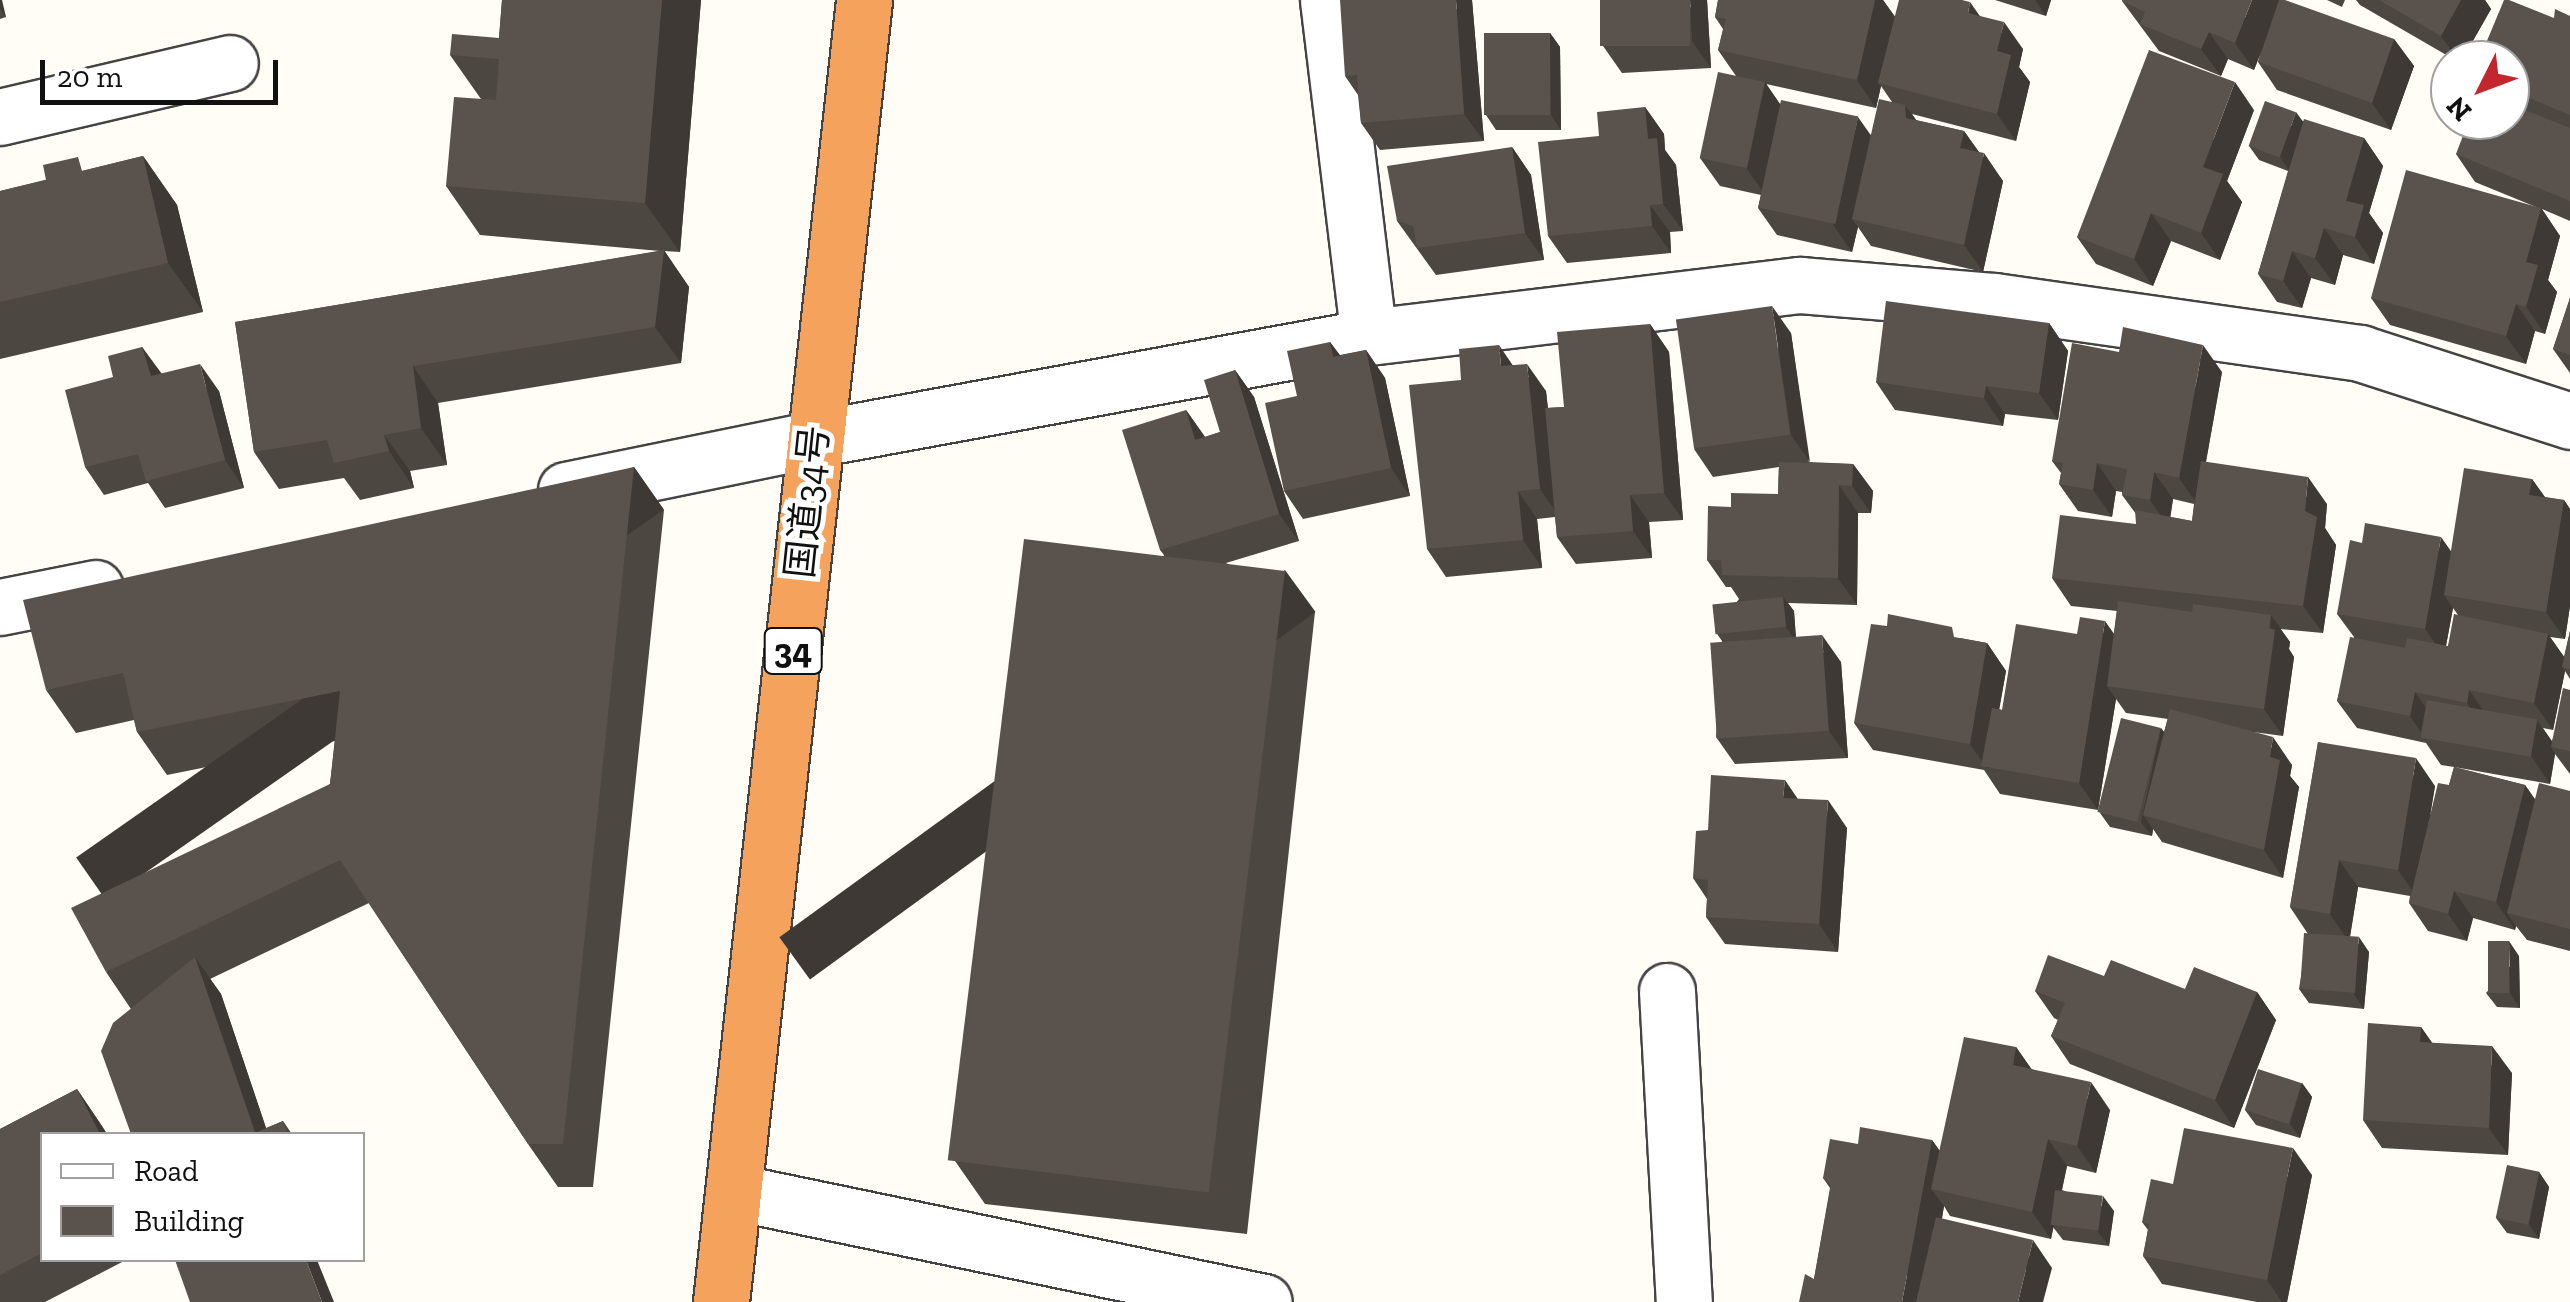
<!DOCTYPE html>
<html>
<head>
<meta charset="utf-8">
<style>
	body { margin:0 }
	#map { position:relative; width:2570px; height:1302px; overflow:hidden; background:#fffdf5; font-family:"Zilla Slab","Noto Sans JP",serif }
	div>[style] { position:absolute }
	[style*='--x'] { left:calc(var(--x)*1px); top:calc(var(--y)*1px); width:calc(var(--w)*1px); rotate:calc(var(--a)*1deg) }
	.roads { filter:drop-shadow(2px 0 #444) drop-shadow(-2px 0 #444) drop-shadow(0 2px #444) drop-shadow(0 -2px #444) }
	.minor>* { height:55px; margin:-27.5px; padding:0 27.5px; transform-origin:27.5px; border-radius:27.5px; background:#fff }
	.highway>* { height:55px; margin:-27.5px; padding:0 27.5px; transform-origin:27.5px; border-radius:27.5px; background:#f5a25d }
	.wall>* { inset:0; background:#4d4742 }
	.shaded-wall>* { inset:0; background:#3f3936; transform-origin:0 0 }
	.building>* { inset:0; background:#5a524d; transform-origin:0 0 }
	span { translate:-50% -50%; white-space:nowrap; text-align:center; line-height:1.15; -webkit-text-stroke:10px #fff; paint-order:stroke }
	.shield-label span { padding:2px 8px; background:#fff; border:2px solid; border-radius:8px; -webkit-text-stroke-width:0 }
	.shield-label { font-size:35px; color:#111; font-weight:700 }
	.street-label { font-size:38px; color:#111 }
	.legend { position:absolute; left:40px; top:1132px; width:325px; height:130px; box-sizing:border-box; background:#fff; border:2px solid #a0a0a0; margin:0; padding:12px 18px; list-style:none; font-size:30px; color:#111 }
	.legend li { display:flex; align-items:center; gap:20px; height:50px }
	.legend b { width:50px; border:2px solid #a0a0a0 }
	.north { position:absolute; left:2430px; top:40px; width:100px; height:100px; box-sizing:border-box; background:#fff; border:2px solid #a0a0a0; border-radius:50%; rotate:228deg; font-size:28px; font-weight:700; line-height:40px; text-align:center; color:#111 }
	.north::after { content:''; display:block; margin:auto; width:35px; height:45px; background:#c4262e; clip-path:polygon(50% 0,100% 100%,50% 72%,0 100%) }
	.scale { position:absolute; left:40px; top:60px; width:238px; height:45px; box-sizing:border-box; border:5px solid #111; border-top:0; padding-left:12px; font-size:30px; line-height:35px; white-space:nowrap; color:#111; -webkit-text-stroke:8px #fff; paint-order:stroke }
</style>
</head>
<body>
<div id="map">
	<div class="roads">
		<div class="minor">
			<i style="--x:1328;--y:0;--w:339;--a:83.1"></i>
			<i style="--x:0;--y:117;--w:236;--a:-13.2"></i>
			<i style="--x:566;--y:490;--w:253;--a:-11.6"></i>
			<i style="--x:814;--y:439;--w:564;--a:-10.41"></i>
			<i style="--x:1369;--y:337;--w:434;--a:-6.9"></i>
			<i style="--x:1800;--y:285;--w:196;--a:4.7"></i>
			<i style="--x:1995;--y:301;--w:369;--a:8.1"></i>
			<i style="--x:2360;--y:353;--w:221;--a:17.9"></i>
			<i style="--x:0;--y:607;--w:97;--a:-11.3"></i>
			<i style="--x:1667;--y:991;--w:311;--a:86.9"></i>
			<i style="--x:735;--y:1192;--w:540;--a:11.75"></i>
		</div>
		<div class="highway">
			<i style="--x:721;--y:1302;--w:1310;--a:-83.73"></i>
		</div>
	</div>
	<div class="wall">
		<i style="clip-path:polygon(0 0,6px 17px,0 19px)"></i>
		<i style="clip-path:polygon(502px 0,701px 0,680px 252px,664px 251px,689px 287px,681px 363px,438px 403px,447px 465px,410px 471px,414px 488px,360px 500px,344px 478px,279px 489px,254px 452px,235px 322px,660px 251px,480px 235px,446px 186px,481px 99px,450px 55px,499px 38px)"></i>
		<i style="clip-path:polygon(1472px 0,1484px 141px,1380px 150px,1361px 123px,1358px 95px,1345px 76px)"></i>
		<i style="clip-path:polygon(1707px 0,1711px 68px,1622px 73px,1603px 46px)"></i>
		<i style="clip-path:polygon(evenodd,1718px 0,1883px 0,1895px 17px,1980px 16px,2023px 49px,2019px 67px,2030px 82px,2016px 141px,1912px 114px,1916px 120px,1964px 131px,1979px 152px,2003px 181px,1983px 272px,1871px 246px,1858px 227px,1852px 252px,1777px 235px,1758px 208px,1761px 195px,1720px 186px,1700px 158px,1736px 76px,1718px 50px,1723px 29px,1715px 17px,1718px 0,1766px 84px,1876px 108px,1881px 86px,1892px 102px,1871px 135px,1780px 104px,1766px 84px)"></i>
		<i style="clip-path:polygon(1995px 0,2051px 0,2046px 16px)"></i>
		<i style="clip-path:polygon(2327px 0,2345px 0,2342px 7px)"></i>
		<i style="clip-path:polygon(2356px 0,2485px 0,2491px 9px,2462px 60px,2455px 60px,2360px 5px)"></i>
		<i style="clip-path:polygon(2122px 1px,2394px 39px,2414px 66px,2391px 130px,2277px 90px,2258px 62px,2261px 51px,2254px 70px,2228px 59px,2221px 76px,2159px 51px)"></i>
		<i style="clip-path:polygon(2570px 16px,2570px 221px,2542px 209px,2560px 236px,2548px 280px,2557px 292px,2545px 334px,2535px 331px,2526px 364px,2390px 325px,2371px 298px,2536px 207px,2475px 182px,2456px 154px,2510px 120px,2510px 60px,2554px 18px)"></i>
		<i style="clip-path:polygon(1550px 33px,1560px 47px,1561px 130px,1496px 130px,1486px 115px)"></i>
		<i style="clip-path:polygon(1645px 107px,1664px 134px,1665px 150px,1676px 165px,1683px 231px,1670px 232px,1671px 253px,1567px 263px,1548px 236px,1599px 136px)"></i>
		<i style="clip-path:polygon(2254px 110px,2227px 181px,2242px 202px,2220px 260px,2171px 241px,2153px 286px,2096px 264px,2077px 237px)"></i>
		<i style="clip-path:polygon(2303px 121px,2364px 138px,2383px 166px,2369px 213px,2383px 233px,2374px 264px,2343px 255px,2335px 285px,2311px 278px,2302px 308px,2277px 302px,2258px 274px,2288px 171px,2259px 160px,2249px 146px)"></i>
		<i style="clip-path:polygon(1512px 147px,1531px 175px,1544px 260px,1436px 275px,1397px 221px)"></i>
		<i style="clip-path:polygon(143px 156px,177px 205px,203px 312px,0 359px,0 191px)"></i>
		<i style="clip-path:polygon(2570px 298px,2570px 373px,2553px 349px)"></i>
		<i style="clip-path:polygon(2049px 323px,2068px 351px,2058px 420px,2005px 414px,2003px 426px,1895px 410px,1876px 382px)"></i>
		<i style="clip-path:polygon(1650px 324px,1669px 352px,1683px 520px,1649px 522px,1652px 558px,1576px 564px,1557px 537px,1555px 517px,1537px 519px,1542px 568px,1446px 577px,1427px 549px,1461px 380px,1513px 365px,1546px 391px,1548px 408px,1564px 407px)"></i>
		<i style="clip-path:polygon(1791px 333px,1809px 462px,1853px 464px,1873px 491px,1871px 513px,1858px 513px,1857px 605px,1788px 603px,1794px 611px,1796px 637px,1841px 662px,1848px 758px,1735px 764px,1716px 737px,1722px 641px,1715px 631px,1739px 599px,1731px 587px,1726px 587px,1707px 560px,1731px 507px,1778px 494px,1779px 467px,1713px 477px,1694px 449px)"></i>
		<i style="clip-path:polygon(1330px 342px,1340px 355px,1366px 350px,1385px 378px,1410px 496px,1303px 519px,1284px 491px,1297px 396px)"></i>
		<i style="clip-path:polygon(142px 347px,161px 374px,219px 391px,244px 488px,165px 508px,148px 483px,104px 495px,85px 467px,113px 377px)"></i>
		<i style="clip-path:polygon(1235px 370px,1254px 397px,1299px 541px,1226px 563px,1315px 612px,1247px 1234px,985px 1204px,955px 1161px,1164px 555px,1160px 550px,1186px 410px,1205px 437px,1220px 432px)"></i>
		<i style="clip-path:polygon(evenodd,2222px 372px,2206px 462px,2327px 504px,2325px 528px,2336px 545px,2323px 633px,2280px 629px,2290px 642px,2289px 649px,2294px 657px,2283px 736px,2253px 732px,2292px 765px,2290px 776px,2299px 787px,2283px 878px,2162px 842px,2153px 829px,2152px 836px,2110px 827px,2100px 813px,2161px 728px,2164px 732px,2168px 719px,2126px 713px,2116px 699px,2098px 810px,2000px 794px,1984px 770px,1873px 750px,1854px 723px,1960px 638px,1987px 643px,2006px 671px,1999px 709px,2002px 710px,2077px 634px,2114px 634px,2117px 611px,2071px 606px,2052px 578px,2136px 524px,2136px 514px,2122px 495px,2122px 492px,2116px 491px,2112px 517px,2078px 511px,2059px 484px,2061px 473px,2052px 461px,2222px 372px,2173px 499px,2194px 504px,2192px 521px,2170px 517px,2173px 499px)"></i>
		<i style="clip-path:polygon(634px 467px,664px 510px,593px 1187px,558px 1187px,528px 1144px,369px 903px,210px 979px,221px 994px,266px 1128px,283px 1121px,292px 1134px,131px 1134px,131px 1009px,106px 972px,330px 784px,335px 741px,167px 775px,137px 732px,134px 720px,76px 733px,46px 690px)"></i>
		<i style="clip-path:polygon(evenodd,2532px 479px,2545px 497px,2564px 500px,2570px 509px,2570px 606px,2565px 639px,2550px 637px,2564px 657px,2570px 631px,2570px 679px,2565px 671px,2553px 730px,2543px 728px,2552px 741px,2570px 690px,2570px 774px,2555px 754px,2550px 784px,2454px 767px,2525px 785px,2535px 799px,2570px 791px,2570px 951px,2527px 940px,2516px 926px,2515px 930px,2473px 918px,2467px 941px,2428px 931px,2409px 903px,2410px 896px,2358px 887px,2350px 937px,2369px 952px,2364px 1009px,2309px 1003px,2299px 989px,2308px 934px,2290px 907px,2318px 742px,2435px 786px,2430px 815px,2449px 785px,2454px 767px,2441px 765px,2426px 743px,2357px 728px,2337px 701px,2354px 637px,2337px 614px,2362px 543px,2451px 551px,2532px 479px,2453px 608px,2458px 615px,2448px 646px,2446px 646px,2453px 608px)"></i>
		<i style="clip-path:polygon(1798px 799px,1847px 828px,1838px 952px,1725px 944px,1706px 917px,1707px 899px,1693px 878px,1708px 830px)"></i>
		<i style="clip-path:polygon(2519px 956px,2520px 1008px,2497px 1007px,2486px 993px)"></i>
		<i style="clip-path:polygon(2104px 976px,2185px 989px,2257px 992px,2276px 1020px,2234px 1128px,2070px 1064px,2051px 1036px,2058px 1020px,2054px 1018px,2035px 991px)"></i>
		<i style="clip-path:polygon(2421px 1027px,2432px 1043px,2512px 1073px,2508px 1155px,2382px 1148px,2363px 1120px)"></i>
		<i style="clip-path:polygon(2016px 1047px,2031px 1069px,2110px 1110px,2096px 1173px,2067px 1166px,2062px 1190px,2114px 1211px,2109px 1246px,2063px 1240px,2053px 1227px,2051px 1239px,1950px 1216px,1944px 1206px,1942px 1219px,2052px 1268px,1814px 1279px,1830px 1188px,1823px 1178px,1858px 1144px,1932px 1140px,1940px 1151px)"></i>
		<i style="clip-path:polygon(2302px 1083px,2312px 1097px,2300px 1138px,2256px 1125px,2245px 1110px)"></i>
		<i style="clip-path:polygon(77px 1089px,107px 1134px,42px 1134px,42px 1260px,126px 1260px,45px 1302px,0 1302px,0 1129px)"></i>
		<i style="clip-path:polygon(2539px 1172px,2549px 1187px,2539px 1239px,2507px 1233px,2496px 1218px)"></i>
		<i style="clip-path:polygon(2312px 1175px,2287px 1302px,2257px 1302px,2162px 1284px,2143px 1256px,2148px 1230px,2142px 1222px,2173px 1184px)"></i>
	</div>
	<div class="shaded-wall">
		<i style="clip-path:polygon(0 0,2px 0,6px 17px,0 8px)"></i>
		<i style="clip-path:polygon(662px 0,701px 0,680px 252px,645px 203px)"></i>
		<i style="clip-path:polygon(1456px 0,1472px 0,1484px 141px,1464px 114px)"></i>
		<i style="clip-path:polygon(1690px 0,1707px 0,1711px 68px,1692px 41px)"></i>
		<i style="clip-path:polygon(1875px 0,1883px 0,1896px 18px,1878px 83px,1881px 86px,1876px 108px,1857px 80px)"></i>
		<i style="clip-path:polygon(2035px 0,2051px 0,2046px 16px)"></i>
		<i style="clip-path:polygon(2252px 0,2282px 0,2254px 70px,2235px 43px)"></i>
		<i style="clip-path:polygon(2461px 0,2485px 0,2491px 9px,2462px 60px,2458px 60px,2441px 36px)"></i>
		<i style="clip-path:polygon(1970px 2px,1989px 29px,1968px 13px)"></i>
		<i style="clip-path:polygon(2004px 22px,2023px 49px,2019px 67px,2030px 82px,2016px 141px,1997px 114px,1997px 51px)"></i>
		<i style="clip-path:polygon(2209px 32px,2228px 59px,2221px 76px,2201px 49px)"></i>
		<i style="clip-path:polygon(1550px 33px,1560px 47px,1561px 130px,1551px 115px)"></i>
		<i style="clip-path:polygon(2394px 39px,2414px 66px,2391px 130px,2372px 103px)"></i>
		<i style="clip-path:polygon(1765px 82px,1784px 110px,1766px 196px,1747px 169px)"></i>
		<i style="clip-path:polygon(2235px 82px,2254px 110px,2227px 181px,2242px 202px,2220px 260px,2201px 233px,2203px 167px)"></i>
		<i style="clip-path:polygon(1905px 105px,1925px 132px,1906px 118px)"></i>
		<i style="clip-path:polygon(1645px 107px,1664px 134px,1665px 150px,1676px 165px,1683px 231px,1663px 204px,1648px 139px)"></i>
		<i style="clip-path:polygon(2296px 112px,2307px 127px,2290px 171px,2280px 157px)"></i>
		<i style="clip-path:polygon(1858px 117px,1877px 144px,1852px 219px,1858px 227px,1852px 252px,1833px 225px)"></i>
		<i style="clip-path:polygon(1964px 131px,1983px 158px,1984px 153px,2003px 181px,1983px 272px,1964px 245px,1960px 148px)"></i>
		<i style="clip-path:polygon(2364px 138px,2383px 166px,2369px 213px,2383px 233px,2374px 264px,2355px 237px,2346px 201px)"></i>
		<i style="clip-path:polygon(1512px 147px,1531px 175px,1544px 260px,1525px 233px)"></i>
		<i style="clip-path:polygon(143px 156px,177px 205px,203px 312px,168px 263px)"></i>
		<i style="clip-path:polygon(1650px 205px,1670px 232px,1671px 253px,1652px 226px)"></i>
		<i style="clip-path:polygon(2541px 208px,2560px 236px,2548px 280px,2557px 292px,2545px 334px,2526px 307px,2526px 262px)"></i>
		<i style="clip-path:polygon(2151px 213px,2171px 241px,2153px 286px,2134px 259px)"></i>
		<i style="clip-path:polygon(2324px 228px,2343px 255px,2335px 285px,2315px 258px)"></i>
		<i style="clip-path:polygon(664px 250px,689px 287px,681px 363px,655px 327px)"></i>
		<i style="clip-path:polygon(2292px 251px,2311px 278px,2302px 308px,2283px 281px)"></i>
		<i style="clip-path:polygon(2516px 304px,2535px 331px,2526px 364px,2506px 336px)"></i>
		<i style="clip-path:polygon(1772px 306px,1791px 333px,1810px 462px,1791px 435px)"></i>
		<i style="clip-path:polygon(2049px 323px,2068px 351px,2058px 420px,2039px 393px)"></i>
		<i style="clip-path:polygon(1650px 324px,1669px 352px,1683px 520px,1664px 493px)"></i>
		<i style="clip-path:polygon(1330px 342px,1350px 370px,1333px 357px)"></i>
		<i style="clip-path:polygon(1499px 345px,1518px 373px,1501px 366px)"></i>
		<i style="clip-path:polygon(2203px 345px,2222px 372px,2198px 505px,2179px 478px)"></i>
		<i style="clip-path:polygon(142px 347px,162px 374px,151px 376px)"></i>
		<i style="clip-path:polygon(1366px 350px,1385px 378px,1410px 496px,1391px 468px)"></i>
		<i style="clip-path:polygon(200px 364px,219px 391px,244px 488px,225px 460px)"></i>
		<i style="clip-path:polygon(1527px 364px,1546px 391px,1559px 516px,1540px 489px)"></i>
		<i style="clip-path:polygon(413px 366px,438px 403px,447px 465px,421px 428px)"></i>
		<i style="clip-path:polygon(1235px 370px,1254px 397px,1299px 541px,1279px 514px)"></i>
		<i style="clip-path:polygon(1986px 386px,2005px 414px,2003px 426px,1984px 398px)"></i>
		<i style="clip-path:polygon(1186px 410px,1205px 437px,1195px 440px)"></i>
		<i style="clip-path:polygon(384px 435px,410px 471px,414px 488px,389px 451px)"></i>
		<i style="clip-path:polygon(2097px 463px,2116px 491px,2112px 517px,2093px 490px)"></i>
		<i style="clip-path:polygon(1853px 464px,1873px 491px,1871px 513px,1852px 486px)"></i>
		<i style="left:634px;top:467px;width:52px;height:681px;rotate:55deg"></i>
		<i style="clip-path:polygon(2154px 472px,2173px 499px,2169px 527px,2150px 500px)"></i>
		<i style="clip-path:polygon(2308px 477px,2327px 504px,2325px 528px,2336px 545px,2323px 633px,2303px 606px,2305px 511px)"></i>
		<i style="clip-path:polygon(2532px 479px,2551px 506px,2529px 495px)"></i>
		<i style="clip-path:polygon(1839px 485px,1858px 513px,1857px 605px,1838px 578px)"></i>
		<i style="clip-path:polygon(1518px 491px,1537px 519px,1542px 568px,1523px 540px)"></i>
		<i style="clip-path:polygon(1630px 495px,1649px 522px,1652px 558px,1633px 531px)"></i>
		<i style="clip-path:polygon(2564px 500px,2570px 509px,2570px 606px,2565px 639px,2546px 612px)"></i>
		<i style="clip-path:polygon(2441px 537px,2460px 564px,2444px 595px,2453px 608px,2444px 656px,2425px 629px)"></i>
		<i style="left:1285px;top:570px;width:52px;height:625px;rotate:54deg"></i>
		<i style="clip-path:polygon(1783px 597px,1794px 611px,1796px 642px,1786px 627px)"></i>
		<i style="clip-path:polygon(2271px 615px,2290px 642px,2289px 649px,2294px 657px,2283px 736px,2264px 709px)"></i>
		<i style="clip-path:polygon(2105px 621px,2124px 648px,2107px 686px,2116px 699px,2098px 810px,2079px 783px)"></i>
		<i style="clip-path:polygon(2548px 634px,2567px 661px,2562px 667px,2565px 671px,2553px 730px,2534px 703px)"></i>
		<i style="clip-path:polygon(1822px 635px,1841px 662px,1848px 758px,1829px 731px)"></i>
		<i style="clip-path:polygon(1987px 643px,2006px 671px,1989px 768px,1986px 767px,1970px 744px)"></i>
		<i style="clip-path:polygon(2469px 690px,2488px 717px,2486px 731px,2467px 703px)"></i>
		<i style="clip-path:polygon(2415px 692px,2434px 720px,2425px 738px,2410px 716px)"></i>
		<i style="clip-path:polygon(2537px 720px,2556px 748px,2551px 747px,2555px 754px,2550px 784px,2531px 756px)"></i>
		<i style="clip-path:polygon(2161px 728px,2171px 742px,2143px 815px,2153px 829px,2152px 836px,2141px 822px)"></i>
		<i style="clip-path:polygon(2273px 737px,2292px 765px,2290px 776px,2299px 787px,2283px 878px,2264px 850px,2270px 757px)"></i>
		<i style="clip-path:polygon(2416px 758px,2435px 786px,2417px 897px,2398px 870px)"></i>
		<i style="clip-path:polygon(1785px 780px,1804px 808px,1783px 798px)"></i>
		<i style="clip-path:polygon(2525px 785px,2544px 813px,2507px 913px,2516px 926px,2515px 930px,2496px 902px)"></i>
		<i style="clip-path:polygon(1828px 800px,1847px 828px,1838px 952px,1819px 924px)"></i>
		<i style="clip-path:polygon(2339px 860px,2358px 887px,2349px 942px,2330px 914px)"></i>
		<i style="clip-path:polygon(2454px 891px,2473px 918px,2467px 941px,2448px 914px)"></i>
		<i style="clip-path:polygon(2359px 937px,2369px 952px,2364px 1009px,2354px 994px)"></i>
		<i style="clip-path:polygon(2509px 941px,2519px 956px,2520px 1008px,2510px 993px)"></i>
		<i style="clip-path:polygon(195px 957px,221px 994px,268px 1134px,256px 1134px)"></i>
		<i style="clip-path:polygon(2257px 992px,2276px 1020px,2234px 1128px,2215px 1100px)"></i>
		<i style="clip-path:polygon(2421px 1027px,2440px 1054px,2420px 1042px)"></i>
		<i style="clip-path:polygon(2492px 1046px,2512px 1073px,2508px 1155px,2489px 1128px)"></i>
		<i style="clip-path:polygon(2016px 1047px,2035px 1074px,2013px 1065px)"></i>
		<i style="clip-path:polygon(2091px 1082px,2110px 1110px,2096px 1173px,2077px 1146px)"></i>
		<i style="clip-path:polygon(2302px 1083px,2312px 1097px,2300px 1138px,2290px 1124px)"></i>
		<i style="clip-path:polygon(77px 1089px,102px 1126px,107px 1134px,100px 1134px)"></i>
		<i style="clip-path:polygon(2048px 1139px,2067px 1166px,2051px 1239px,2032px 1212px)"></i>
		<i style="clip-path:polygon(1932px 1140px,1951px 1168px,1931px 1189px,1944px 1206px,1926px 1302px,1902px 1302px)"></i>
		<i style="clip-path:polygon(2293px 1148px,2312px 1175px,2287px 1302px,2282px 1302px,2267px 1280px)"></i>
		<i style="clip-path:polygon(2539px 1172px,2549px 1187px,2539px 1239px,2529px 1224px)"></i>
		<i style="clip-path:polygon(2103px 1196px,2114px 1211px,2109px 1246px,2098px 1232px)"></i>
		<i style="clip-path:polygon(2033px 1240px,2052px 1268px,2043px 1302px,2018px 1302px)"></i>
		<i style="clip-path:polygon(306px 1260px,317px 1260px,334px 1302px,322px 1302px)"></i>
	</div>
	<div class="building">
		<i style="clip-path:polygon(502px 0,662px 0,645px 203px,446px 186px,454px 97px,496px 100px,499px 59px,450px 55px,452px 34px,499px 38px)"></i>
		<i style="clip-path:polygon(1340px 0,1456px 0,1464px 114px,1361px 123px,1357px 75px,1345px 76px)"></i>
		<i style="left:1600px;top:0;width:90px;height:46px"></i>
		<i style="clip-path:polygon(1718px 0,1875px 0,1857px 80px,1718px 50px,1726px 19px,1715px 17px)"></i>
		<i style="clip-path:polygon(1899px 0,1962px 0,1970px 2px,1968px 13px,2004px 22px,1997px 51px,2011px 55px,1997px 114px,1878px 83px)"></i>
		<i style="clip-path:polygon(2122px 0,2252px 0,2235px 43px,2209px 32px,2201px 49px,2140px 24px,2145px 12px,2122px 1px)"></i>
		<i style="clip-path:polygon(2279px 0,2285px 0,2394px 39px,2372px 103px,2258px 62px)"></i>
		<i style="clip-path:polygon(2379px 0,2461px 0,2441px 36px)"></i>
		<i style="clip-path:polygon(2504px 0,2509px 0,2554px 18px,2555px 9px,2570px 16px,2570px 115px,2510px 90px,2510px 60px,2479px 60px)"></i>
		<i style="left:1484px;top:33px;width:66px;height:82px"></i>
		<i style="clip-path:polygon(2149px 50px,2235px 82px,2203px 167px,2223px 174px,2201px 233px,2151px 213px,2134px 259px,2077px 237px)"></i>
		<i style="left:1718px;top:72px;width:48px;height:88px;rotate:12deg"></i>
		<i style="clip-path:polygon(1879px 99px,1905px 105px,1906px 118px,1964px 131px,1960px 148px,1984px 153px,1964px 245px,1852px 219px)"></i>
		<i style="left:1781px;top:100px;width:79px;height:110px;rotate:12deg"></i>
		<i style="left:2265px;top:101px;width:33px;height:48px;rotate:20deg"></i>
		<i style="clip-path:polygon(2510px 104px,2570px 128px,2570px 201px,2456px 154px,2469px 120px,2510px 120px)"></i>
		<i style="clip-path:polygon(1645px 107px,1648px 139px,1657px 138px,1663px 204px,1650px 205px,1652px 226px,1548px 236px,1538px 142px,1599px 136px,1597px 112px)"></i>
		<i style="clip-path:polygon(2304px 119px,2364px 138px,2346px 201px,2364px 205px,2355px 237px,2324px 228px,2315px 258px,2292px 251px,2283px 281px,2258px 274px)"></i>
		<i style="clip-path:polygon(1512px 147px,1525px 233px,1417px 248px,1413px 226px,1397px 221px,1387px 166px)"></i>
		<i style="clip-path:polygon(143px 156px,168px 263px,0 302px,0 191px,46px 180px,43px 165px,78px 157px,82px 171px)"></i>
		<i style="clip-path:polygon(2406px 170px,2541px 208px,2526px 262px,2538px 265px,2526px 307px,2516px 304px,2506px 336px,2371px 298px)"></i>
		<i style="clip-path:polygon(664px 250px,655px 327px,413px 366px,421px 428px,384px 435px,389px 451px,334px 463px,327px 440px,254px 452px,235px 322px)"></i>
		<i style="clip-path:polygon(2570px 298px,2570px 355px,2553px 349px)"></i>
		<i style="clip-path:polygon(1886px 301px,2049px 323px,2039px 393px,1986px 386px,1984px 398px,1876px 382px)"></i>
		<i style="left:1772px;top:306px;width:130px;height:97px;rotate:82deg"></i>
		<i style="clip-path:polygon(1650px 324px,1664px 493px,1630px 495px,1633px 531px,1557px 537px,1545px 408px,1564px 407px,1557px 332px)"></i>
		<i style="clip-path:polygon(2123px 327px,2203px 345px,2179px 478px,2154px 472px,2150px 500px,2122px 495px,2127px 469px,2097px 463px,2093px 490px,2059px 484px,2063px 463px,2052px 461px,2072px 343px,2119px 352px)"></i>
		<i style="clip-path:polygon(1330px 342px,1333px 357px,1366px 350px,1391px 468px,1284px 491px,1265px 403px,1297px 396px,1287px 351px)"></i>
		<i style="clip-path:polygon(1499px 345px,1501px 366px,1527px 364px,1540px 489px,1518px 491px,1523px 540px,1427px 549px,1409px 385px,1461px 380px,1459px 349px)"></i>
		<i style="clip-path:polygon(142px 347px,151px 376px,200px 364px,225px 460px,146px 481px,138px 454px,85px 467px,65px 390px,113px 377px,108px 356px)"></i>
		<i style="clip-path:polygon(1235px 370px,1279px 514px,1160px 550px,1122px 430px,1186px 410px,1195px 440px,1220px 432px,1204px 380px)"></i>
		<i style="clip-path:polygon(2201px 461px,2308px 477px,2305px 511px,2317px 517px,2303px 606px,2052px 578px,2060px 515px,2136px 524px,2135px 510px,2192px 521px)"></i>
		<i style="clip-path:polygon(1779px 462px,1853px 464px,1852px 486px,1839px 485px,1838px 578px,1722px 575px,1721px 560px,1707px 560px,1708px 506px,1731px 507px,1731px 493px,1778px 494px)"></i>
		<i style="clip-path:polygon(634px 467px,563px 1144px,528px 1144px,340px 860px,106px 972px,71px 908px,330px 784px,340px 691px,137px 732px,123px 673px,46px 690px,23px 600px)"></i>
		<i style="clip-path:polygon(2464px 468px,2532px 479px,2529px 495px,2564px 500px,2546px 612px,2444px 595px)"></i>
		<i style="clip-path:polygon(2365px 523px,2441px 537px,2425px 629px,2337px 614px,2350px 540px,2362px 543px)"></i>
		<i style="left:1024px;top:539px;width:263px;height:626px;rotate:7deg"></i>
		<i style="left:1783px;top:597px;width:30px;height:71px;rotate:84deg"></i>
		<i style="clip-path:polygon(2118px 601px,2192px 612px,2193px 604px,2271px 615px,2269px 628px,2275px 630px,2264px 709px,2107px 686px)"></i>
		<i style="clip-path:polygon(1888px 614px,1952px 627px,1954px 637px,1987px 643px,1970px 744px,1854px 723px,1871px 624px,1887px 626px)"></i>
		<i style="clip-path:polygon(2454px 614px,2548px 634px,2534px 703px,2469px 690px,2467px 703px,2415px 692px,2410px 716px,2337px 701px,2350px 637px,2405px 648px,2407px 638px,2448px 646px)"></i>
		<i style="clip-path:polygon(2080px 617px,2105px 621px,2079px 783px,1981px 766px,1992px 708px,2002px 710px,2016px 624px,2077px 634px)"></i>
		<i style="clip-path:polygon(2570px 631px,2570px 669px,2562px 667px)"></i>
		<i style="left:1822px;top:635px;width:96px;height:112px;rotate:86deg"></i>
		<i style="clip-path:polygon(2563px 688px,2570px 690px,2570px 751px,2551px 747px)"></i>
		<i style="left:2427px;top:700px;width:112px;height:38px;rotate:10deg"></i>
		<i style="clip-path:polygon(2170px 709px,2273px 737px,2270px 757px,2280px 760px,2264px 850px,2143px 815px)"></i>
		<i style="left:2121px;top:718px;width:41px;height:97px;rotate:14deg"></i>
		<i style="clip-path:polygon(2318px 742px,2416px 758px,2398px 870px,2339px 860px,2330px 914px,2290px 907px)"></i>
		<i style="clip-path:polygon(2454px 767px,2525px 785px,2496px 902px,2454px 891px,2448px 914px,2409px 903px,2438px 783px,2449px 785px)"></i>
		<i style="clip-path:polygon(1711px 775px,1785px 780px,1783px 798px,1828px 800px,1819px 924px,1706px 917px,1708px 880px,1693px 878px,1696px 831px,1708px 830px)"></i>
		<i style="clip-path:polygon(2539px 783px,2570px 791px,2570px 929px,2507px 913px)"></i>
		<i style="left:2304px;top:933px;width:55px;height:56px;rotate:4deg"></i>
		<i style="left:2488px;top:941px;width:21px;height:52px"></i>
		<i style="clip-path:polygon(2048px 955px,2104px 976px,2111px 960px,2185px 989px,2194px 967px,2257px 992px,2215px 1100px,2051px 1036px,2065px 1003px,2035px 991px)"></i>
		<i style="clip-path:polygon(195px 957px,255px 1133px,283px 1121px,287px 1134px,131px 1134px,101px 1051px,113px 1023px)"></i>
		<i style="clip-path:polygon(2368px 1023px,2421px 1027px,2420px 1042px,2492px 1046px,2489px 1128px,2363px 1120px)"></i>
		<i style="clip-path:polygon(1964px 1037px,2016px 1047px,2013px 1065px,2091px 1082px,2077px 1146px,2048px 1139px,2032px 1212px,1931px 1189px)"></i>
		<i style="left:2258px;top:1069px;width:46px;height:43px;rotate:18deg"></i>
		<i style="clip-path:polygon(77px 1089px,100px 1134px,42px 1134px,42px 1253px,0 1275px,0 1129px)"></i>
		<i style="clip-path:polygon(1860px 1127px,1932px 1140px,1902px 1302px,1799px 1302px,1805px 1274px,1814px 1279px,1831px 1185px,1823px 1178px,1830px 1139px,1858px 1144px)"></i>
		<i style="clip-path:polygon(2184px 1128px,2293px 1148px,2267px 1280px,2143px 1256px,2149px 1224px,2142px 1222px,2151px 1179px,2173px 1184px)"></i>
		<i style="left:2507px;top:1165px;width:33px;height:54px;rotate:12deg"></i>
		<i style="left:2055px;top:1190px;width:48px;height:35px;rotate:7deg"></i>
		<i style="clip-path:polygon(1936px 1217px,2033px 1240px,2018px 1302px,1916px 1302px)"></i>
		<i style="clip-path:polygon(175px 1260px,306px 1260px,322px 1302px,190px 1302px)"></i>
	</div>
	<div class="shield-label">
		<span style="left:793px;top:651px">34</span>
	</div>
	<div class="street-label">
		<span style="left:808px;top:502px;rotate:-84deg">国道34号</span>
	</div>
	<ul class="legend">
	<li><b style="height:12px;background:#fff"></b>Road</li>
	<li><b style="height:28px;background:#5a524d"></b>Building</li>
	</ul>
	<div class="north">N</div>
	<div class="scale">20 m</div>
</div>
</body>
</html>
